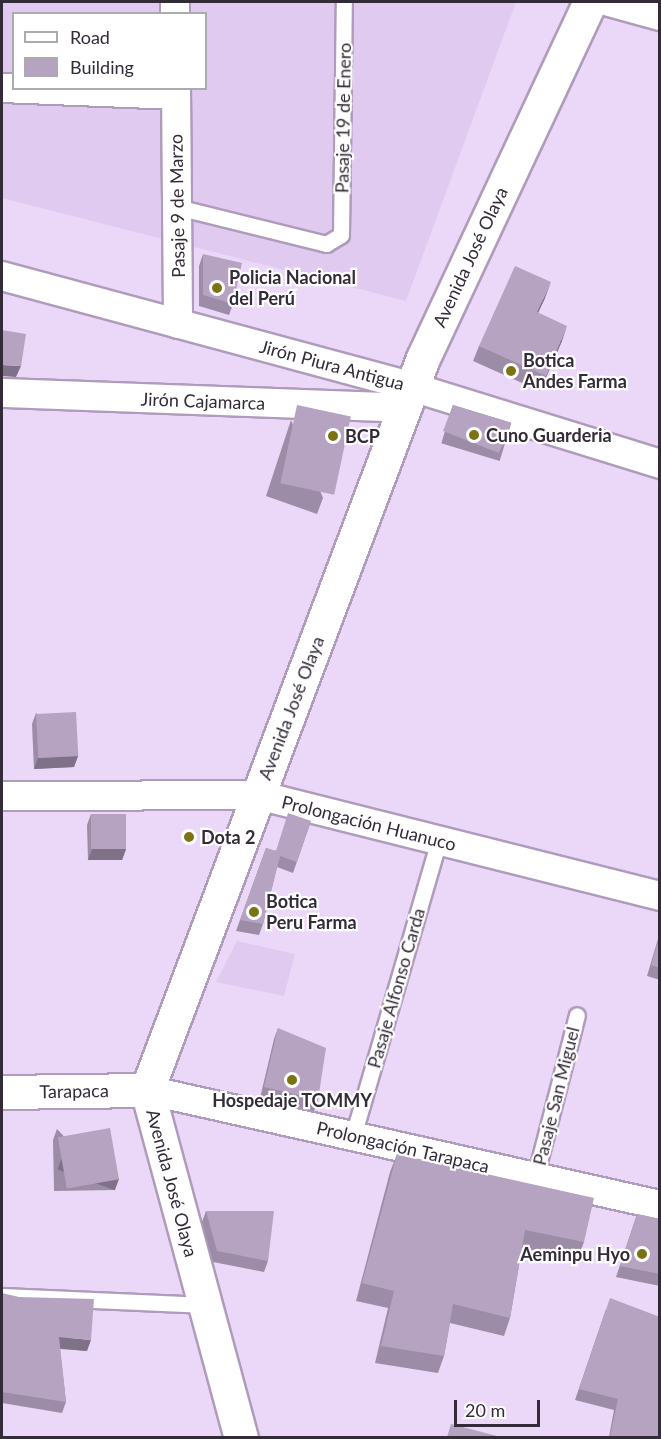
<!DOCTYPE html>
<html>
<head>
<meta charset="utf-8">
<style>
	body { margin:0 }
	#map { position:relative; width:661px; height:1439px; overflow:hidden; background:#ebd7f8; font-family:Lato,sans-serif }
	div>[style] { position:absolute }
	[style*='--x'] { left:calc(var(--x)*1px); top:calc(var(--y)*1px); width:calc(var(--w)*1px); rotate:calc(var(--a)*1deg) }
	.built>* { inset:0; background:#e1caf0 }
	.roads { filter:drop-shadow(2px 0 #af9bba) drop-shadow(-2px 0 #af9bba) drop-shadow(0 2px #af9bba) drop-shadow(0 -2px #af9bba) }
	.lane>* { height:15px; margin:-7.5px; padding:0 7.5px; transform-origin:7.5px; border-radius:7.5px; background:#fff }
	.street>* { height:28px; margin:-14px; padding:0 14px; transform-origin:14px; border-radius:14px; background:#fff }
	.secondary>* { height:33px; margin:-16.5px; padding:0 16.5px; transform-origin:16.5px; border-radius:16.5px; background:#fff }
	.wall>* { inset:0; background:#9d8ca7; transform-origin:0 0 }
	.shaded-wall>* { inset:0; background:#7f7288; transform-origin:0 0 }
	.building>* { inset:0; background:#b6a3c2; transform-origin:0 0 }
	.dots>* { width:16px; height:16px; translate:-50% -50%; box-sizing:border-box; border:3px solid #fff; border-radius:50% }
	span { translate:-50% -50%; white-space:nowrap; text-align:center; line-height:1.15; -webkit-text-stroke:4.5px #fff; paint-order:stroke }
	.street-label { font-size:18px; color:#332b38 }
	.poi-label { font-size:18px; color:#332b38; font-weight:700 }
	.left { translate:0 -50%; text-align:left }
	.right { translate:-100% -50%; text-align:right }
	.frame { position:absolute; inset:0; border:3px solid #332b38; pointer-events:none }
	.legend { position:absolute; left:12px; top:12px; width:195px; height:78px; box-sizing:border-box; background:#fff; border:2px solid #adaaaf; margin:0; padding:8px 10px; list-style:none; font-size:18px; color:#332b38 }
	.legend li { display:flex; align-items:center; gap:12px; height:30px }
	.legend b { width:30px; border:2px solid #adaaaf }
	.scale { position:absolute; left:454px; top:1400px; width:86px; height:27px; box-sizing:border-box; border:3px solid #332b38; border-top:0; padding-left:8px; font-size:18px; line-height:21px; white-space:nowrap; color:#332b38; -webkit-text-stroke:4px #fff; paint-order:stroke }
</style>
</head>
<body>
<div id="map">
	<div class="built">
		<i style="clip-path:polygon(evenodd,2px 2px,516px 2px,406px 301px,2px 198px,2px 2px,14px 14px,206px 14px,206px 88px,14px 88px,14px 14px)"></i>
		<i style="clip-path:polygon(237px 941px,295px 954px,284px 996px,216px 982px)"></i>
	</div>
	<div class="roads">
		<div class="lane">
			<i style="--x:177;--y:207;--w:154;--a:13.9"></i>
			<i style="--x:326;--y:244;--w:17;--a:-31"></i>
			<i style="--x:341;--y:235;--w:233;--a:-89.3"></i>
			<i style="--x:353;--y:1136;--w:308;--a:-73.8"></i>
			<i style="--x:535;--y:1177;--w:167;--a:-75.5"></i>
			<i style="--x:2;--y:1296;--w:203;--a:2.5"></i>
		</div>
		<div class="street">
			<i style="--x:175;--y:2;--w:12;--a:90"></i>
			<i style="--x:609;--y:2;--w:53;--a:15.4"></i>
			<i style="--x:2;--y:88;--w:174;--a:2.3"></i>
			<i style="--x:176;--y:88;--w:236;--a:89.5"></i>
			<i style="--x:2;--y:276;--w:425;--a:15.1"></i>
			<i style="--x:412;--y:387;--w:260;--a:17.2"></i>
			<i style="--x:2;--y:393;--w:402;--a:2.1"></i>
			<i style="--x:2;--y:796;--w:256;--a:-0.2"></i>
			<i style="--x:258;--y:795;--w:414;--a:14.1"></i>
			<i style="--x:147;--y:1090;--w:526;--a:12.64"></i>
		</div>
		<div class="secondary">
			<i style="--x:2;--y:1092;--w:145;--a:-0.8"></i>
			<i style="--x:241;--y:1438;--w:360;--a:-105.1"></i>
			<i style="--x:147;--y:1090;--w:782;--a:-69.34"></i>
			<i style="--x:423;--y:358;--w:393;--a:-64.9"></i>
		</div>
	</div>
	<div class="wall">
		<i style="clip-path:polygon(203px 254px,233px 304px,229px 315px,199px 306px,199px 266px)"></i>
		<i style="clip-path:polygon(545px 298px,538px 313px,562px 341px,540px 391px,473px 361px,479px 346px)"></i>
		<i style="left:453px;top:405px;width:61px;height:40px;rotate:17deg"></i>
		<i style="clip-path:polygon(291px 420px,323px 498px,317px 514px,266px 496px)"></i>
		<i style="clip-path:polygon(36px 713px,78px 756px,74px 767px,34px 769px,32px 724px)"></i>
		<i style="clip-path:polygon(91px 814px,126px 849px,122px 860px,88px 860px,87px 825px)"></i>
		<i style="clip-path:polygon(311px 821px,293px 873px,277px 867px,263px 924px,259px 935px,236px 931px,266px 848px,275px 851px)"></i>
		<i style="clip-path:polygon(660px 932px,660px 980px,647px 976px)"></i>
		<i style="clip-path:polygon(278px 1028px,318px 1100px,314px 1111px,260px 1098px,274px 1039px)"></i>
		<i style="clip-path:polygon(57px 1129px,115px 1190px,54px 1191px,53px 1140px)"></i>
		<i style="clip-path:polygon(397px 1154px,584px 1242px,577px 1260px,522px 1248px,510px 1318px,504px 1336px,450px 1323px,444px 1356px,438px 1373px,375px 1363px,388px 1308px,356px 1301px,390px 1172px)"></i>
		<i style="clip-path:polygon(206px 1211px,268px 1261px,264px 1272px,213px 1262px,202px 1222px)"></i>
		<i style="clip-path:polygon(637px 1214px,660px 1219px,660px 1286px,616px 1277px)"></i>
		<i style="clip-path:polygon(2px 1293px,87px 1351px,60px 1349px,66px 1402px,62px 1413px,2px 1403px)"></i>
		<i style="clip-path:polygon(606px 1309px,659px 1437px,609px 1437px,614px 1410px,575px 1400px)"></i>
	</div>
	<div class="shaded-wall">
		<i style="clip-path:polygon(551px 282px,545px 298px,531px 328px,537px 312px)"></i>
		<i style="clip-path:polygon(567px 326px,562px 341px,540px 391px,546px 376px)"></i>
		<i style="clip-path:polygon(2px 365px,21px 366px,16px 377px,2px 376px)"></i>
		<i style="clip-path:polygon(78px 756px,74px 767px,34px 769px,38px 758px)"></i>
		<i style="clip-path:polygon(92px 849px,126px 849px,122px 860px,88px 860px)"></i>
		<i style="left:119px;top:1179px;width:12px;height:61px;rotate:110deg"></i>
		<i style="clip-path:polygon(59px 1337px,91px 1340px,87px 1351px,55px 1348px)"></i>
	</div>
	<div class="building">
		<i style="clip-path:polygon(203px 254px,242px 263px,233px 304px,203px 295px)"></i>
		<i style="clip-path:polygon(515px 266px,551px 282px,537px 312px,567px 326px,546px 376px,479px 346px)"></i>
		<i style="clip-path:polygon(2px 330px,26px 334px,21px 366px,2px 365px)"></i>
		<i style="left:297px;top:405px;width:55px;height:80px;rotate:12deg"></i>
		<i style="clip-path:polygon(453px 405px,511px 423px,499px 453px,443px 431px)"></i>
		<i style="left:76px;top:712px;width:44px;height:40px;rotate:87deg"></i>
		<i style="clip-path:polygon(288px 813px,311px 821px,297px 862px,280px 856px,263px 924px,240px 920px,266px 848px,276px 851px)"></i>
		<i style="left:91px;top:814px;width:35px;height:35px"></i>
		<i style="clip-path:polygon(660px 935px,660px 968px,651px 965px)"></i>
		<i style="clip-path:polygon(278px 1028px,326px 1048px,318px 1100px,264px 1087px)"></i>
		<i style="left:110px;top:1128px;width:52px;height:53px;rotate:80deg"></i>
		<i style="clip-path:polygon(397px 1154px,594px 1198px,584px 1242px,525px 1230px,510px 1318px,453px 1304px,444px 1356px,381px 1346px,394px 1291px,362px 1283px)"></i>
		<i style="clip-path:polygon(206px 1211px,274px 1211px,268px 1261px,217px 1251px)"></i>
		<i style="clip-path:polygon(637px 1214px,660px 1219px,660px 1274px,620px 1266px)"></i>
		<i style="clip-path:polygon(2px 1293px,19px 1297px,94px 1299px,91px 1340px,59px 1337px,66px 1402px,2px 1392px)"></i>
		<i style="clip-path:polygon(610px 1298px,660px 1317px,660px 1430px,659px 1437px,610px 1437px,618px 1399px,579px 1389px)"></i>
		<i style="clip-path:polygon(451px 1424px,501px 1437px,447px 1437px)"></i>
	</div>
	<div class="dots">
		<i style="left:217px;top:288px;background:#7b7213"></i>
		<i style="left:511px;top:371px;background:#7b7213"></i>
		<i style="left:474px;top:435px;background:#7b7213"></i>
		<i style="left:333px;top:436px;background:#7b7213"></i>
		<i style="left:189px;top:837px;background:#7b7213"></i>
		<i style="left:254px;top:912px;background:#7b7213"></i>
		<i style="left:292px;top:1080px;background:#7b7213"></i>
		<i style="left:642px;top:1254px;background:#7b7213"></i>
	</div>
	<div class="street-label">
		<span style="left:343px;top:118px;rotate:-89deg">Pasaje 19 de Enero</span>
		<span style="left:177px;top:206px;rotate:-91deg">Pasaje 9 de Marzo</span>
		<span style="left:470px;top:257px;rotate:-65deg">Avenida José Olaya</span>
		<span style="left:332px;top:365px;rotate:15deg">Jirón Piura Antigua</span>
		<span style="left:203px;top:401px;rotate:2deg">Jirón Cajamarca</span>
		<span style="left:291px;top:708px;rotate:-69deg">Avenida José Olaya</span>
		<span style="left:369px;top:823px;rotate:14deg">Prolongación Huanuco</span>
		<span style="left:396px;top:988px;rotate:-74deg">Pasaje Alfonso Carda</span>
		<span style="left:74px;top:1091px;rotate:-1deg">Tarapaca</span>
		<span style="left:556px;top:1096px;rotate:-76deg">Pasaje San Miguel</span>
		<span style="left:403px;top:1147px;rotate:13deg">Prolongación Tarapaca</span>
		<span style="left:172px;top:1183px;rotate:75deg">Avenida José Olaya</span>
	</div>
	<div class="poi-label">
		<span class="left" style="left:229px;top:288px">Policia Nacional<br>del Perú</span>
		<span class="left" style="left:523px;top:371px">Botica<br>Andes Farma</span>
		<span class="left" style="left:486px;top:435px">Cuno Guarderia</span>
		<span class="left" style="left:345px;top:436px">BCP</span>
		<span class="left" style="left:201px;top:837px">Dota 2</span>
		<span class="left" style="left:266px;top:912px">Botica<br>Peru Farma</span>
		<span style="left:292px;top:1100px">Hospedaje TOMMY</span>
		<span class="right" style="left:630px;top:1254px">Aeminpu Hyo</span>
	</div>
	<div class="frame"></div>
	<ul class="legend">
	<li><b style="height:8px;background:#fff"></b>Road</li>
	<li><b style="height:16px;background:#b6a3c2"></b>Building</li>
	</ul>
	<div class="scale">20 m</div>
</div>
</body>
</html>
